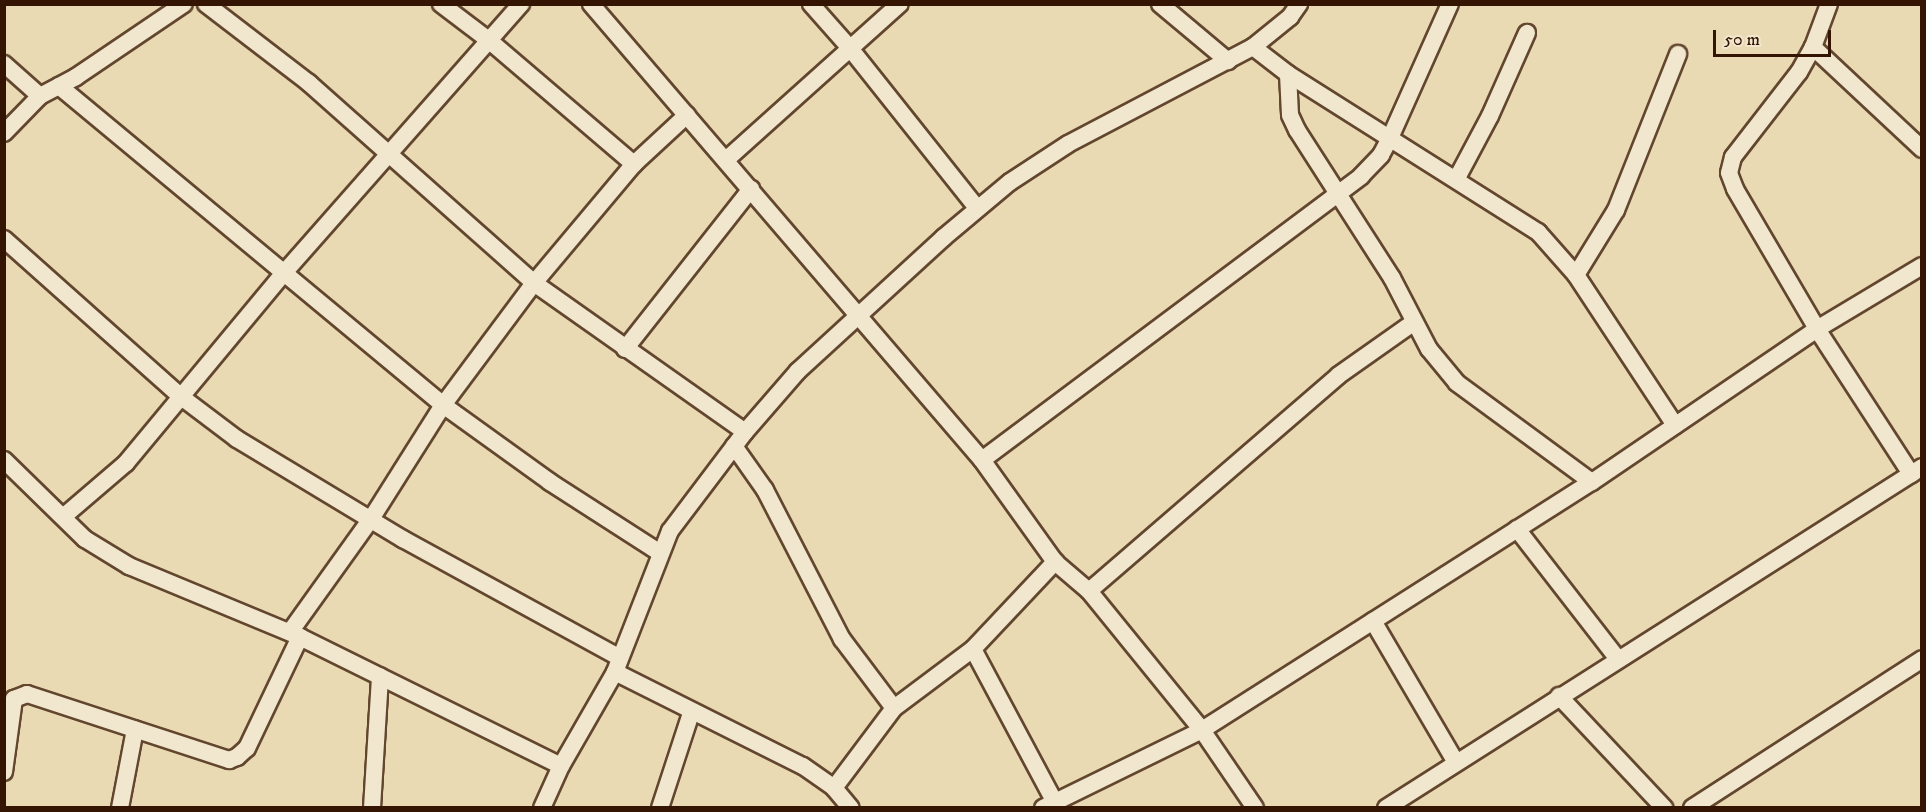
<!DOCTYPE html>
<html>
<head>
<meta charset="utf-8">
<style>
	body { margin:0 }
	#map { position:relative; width:1926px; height:812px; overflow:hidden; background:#eadab3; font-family:"IM FELL DW Pica",serif }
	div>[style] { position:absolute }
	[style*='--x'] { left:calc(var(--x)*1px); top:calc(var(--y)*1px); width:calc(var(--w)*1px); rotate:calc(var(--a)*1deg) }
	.roads { filter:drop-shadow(2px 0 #62462e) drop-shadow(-2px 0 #62462e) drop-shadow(0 2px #62462e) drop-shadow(0 -2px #62462e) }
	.minor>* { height:16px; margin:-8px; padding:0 8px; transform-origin:8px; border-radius:8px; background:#f1e7ce }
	span { translate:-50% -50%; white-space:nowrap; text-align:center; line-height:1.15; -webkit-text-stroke:4.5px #f1e7ce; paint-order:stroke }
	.frame { position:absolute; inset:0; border:6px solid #341402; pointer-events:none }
	.scale { position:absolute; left:1713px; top:30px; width:118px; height:27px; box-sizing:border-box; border:3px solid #341402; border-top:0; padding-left:8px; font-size:18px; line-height:21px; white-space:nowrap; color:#341402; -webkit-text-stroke:4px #f1e7ce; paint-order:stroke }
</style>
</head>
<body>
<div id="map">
	<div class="roads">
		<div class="minor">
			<i style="--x:206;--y:4;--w:130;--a:37.5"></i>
			<i style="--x:309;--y:83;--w:301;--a:41.6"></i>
			<i style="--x:534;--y:283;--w:258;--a:35.2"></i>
			<i style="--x:441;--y:4;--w:63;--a:37.2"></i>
			<i style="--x:491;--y:42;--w:188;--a:40.5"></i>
			<i style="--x:591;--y:4;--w:601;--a:49.39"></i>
			<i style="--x:982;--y:460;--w:125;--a:54.4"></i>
			<i style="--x:1055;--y:562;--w:45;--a:40.5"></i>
			<i style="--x:1089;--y:591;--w:179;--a:50.9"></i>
			<i style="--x:1202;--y:730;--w:94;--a:55.8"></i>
			<i style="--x:811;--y:4;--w:57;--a:48.5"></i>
			<i style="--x:849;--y:47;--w:206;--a:51.5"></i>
			<i style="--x:1160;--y:4;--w:89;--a:40"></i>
			<i style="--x:1829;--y:4;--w:46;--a:110.4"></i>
			<i style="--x:1813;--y:47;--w:29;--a:119"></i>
			<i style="--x:1799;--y:72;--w:108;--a:127.8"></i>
			<i style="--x:1733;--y:157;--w:16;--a:104"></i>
			<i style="--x:1729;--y:173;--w:17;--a:69"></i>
			<i style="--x:1735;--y:189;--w:162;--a:59.6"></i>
			<i style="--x:1817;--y:329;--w:173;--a:57"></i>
			<i style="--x:1253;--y:47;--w:44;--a:37.6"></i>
			<i style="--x:1288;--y:74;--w:296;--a:32.3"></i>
			<i style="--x:1538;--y:232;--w:57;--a:48.5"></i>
			<i style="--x:1576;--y:275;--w:180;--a:56.6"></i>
			<i style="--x:1813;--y:47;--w:149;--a:43.1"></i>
			<i style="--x:4;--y:64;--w:48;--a:41.6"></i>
			<i style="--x:1288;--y:74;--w:41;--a:87.2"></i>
			<i style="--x:1290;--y:115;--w:17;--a:65"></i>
			<i style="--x:1297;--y:130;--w:176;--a:57.3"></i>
			<i style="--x:1392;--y:278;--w:80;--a:62.5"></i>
			<i style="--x:1429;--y:349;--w:44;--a:50.5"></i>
			<i style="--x:1457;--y:383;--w:167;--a:36.3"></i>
			<i style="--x:59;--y:86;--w:499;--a:39.7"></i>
			<i style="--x:443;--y:405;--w:132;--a:35.7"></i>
			<i style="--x:550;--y:482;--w:131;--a:32.8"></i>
			<i style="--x:4;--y:133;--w:52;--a:-45.8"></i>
			<i style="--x:40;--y:96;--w:41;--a:-27.8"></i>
			<i style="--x:76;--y:77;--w:130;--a:-34.1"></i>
			<i style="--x:727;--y:159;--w:232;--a:-41.9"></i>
			<i style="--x:1457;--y:178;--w:70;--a:-62"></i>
			<i style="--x:1490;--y:116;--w:91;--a:-66"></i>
			<i style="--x:4;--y:239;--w:236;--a:41.7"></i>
			<i style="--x:180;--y:396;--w:71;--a:37"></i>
			<i style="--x:237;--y:439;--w:194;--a:31.1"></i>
			<i style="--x:403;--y:539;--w:247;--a:28.7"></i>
			<i style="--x:1576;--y:275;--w:76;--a:-58.4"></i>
			<i style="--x:1616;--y:210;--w:168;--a:-68.3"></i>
			<i style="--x:625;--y:349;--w:204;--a:-51.8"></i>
			<i style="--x:734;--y:446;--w:54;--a:54.8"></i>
			<i style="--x:765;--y:490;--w:168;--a:62.7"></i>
			<i style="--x:842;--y:639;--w:86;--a:53"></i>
			<i style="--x:4;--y:460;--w:113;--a:44.3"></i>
			<i style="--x:85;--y:539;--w:52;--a:31.5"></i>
			<i style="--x:129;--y:566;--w:185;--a:22.5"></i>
			<i style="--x:300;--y:637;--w:291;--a:26.3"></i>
			<i style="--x:982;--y:460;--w:474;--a:-36.8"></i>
			<i style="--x:1361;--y:176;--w:29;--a:-46"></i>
			<i style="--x:1381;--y:155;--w:19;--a:-62"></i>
			<i style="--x:1390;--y:138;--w:147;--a:-65.9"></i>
			<i style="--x:63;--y:517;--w:83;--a:-40.6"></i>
			<i style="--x:126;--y:463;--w:246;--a:-50.3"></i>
			<i style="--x:283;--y:274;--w:360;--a:-48.6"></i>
			<i style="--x:1517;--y:529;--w:165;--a:52.2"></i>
			<i style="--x:1089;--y:591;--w:330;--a:-40.8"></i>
			<i style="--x:1339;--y:375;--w:92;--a:-35.2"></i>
			<i style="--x:1373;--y:621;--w:162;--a:59.6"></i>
			<i style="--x:290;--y:632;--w:139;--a:-54.4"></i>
			<i style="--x:371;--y:519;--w:135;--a:-57.7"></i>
			<i style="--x:443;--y:405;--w:152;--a:-53.3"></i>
			<i style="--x:534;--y:283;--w:155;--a:-50"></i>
			<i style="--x:634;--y:164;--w:72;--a:-42.8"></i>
			<i style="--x:973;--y:649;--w:180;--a:61.9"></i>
			<i style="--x:615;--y:672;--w:210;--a:26.6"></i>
			<i style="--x:803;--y:766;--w:38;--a:35"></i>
			<i style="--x:834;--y:788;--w:26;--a:50"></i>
			<i style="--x:1559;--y:696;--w:154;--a:46.8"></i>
			<i style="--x:4;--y:772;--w:74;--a:-82.2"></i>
			<i style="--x:14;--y:699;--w:14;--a:-21"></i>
			<i style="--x:27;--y:694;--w:213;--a:18.1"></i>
			<i style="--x:229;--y:760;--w:9;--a:-21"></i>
			<i style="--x:237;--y:757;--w:13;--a:-42"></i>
			<i style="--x:247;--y:748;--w:123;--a:-64.5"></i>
			<i style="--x:834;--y:788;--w:100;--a:-53.1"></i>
			<i style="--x:894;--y:708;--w:99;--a:-36.8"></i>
			<i style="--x:973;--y:649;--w:120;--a:-46.7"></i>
			<i style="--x:120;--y:808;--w:80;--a:-79.2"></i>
			<i style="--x:372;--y:808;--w:132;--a:-86.5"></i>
			<i style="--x:542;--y:808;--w:46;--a:-65.7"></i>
			<i style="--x:561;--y:766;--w:108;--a:-60.1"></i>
			<i style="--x:615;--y:672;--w:151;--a:-68.7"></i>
			<i style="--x:670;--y:531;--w:124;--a:-52.9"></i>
			<i style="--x:745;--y:432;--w:81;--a:-49"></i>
			<i style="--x:798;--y:371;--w:197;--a:-42.5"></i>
			<i style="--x:943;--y:238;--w:87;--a:-39.9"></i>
			<i style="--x:1010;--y:182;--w:69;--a:-33.2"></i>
			<i style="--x:1068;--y:144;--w:209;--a:-27.7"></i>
			<i style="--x:1253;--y:47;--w:48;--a:-39"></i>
			<i style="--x:1290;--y:17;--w:16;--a:-55"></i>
			<i style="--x:660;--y:808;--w:100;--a:-71.9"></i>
			<i style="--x:1043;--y:808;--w:177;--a:-26.1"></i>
			<i style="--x:1202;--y:730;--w:462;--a:-32.5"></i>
			<i style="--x:1592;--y:482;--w:272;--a:-34.2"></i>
			<i style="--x:1817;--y:329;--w:122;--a:-31"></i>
			<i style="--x:1386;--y:808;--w:635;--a:-32.46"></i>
			<i style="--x:1692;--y:808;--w:274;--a:-32.9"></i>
		</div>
	</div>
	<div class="frame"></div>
	<div class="scale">50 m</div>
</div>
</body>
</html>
